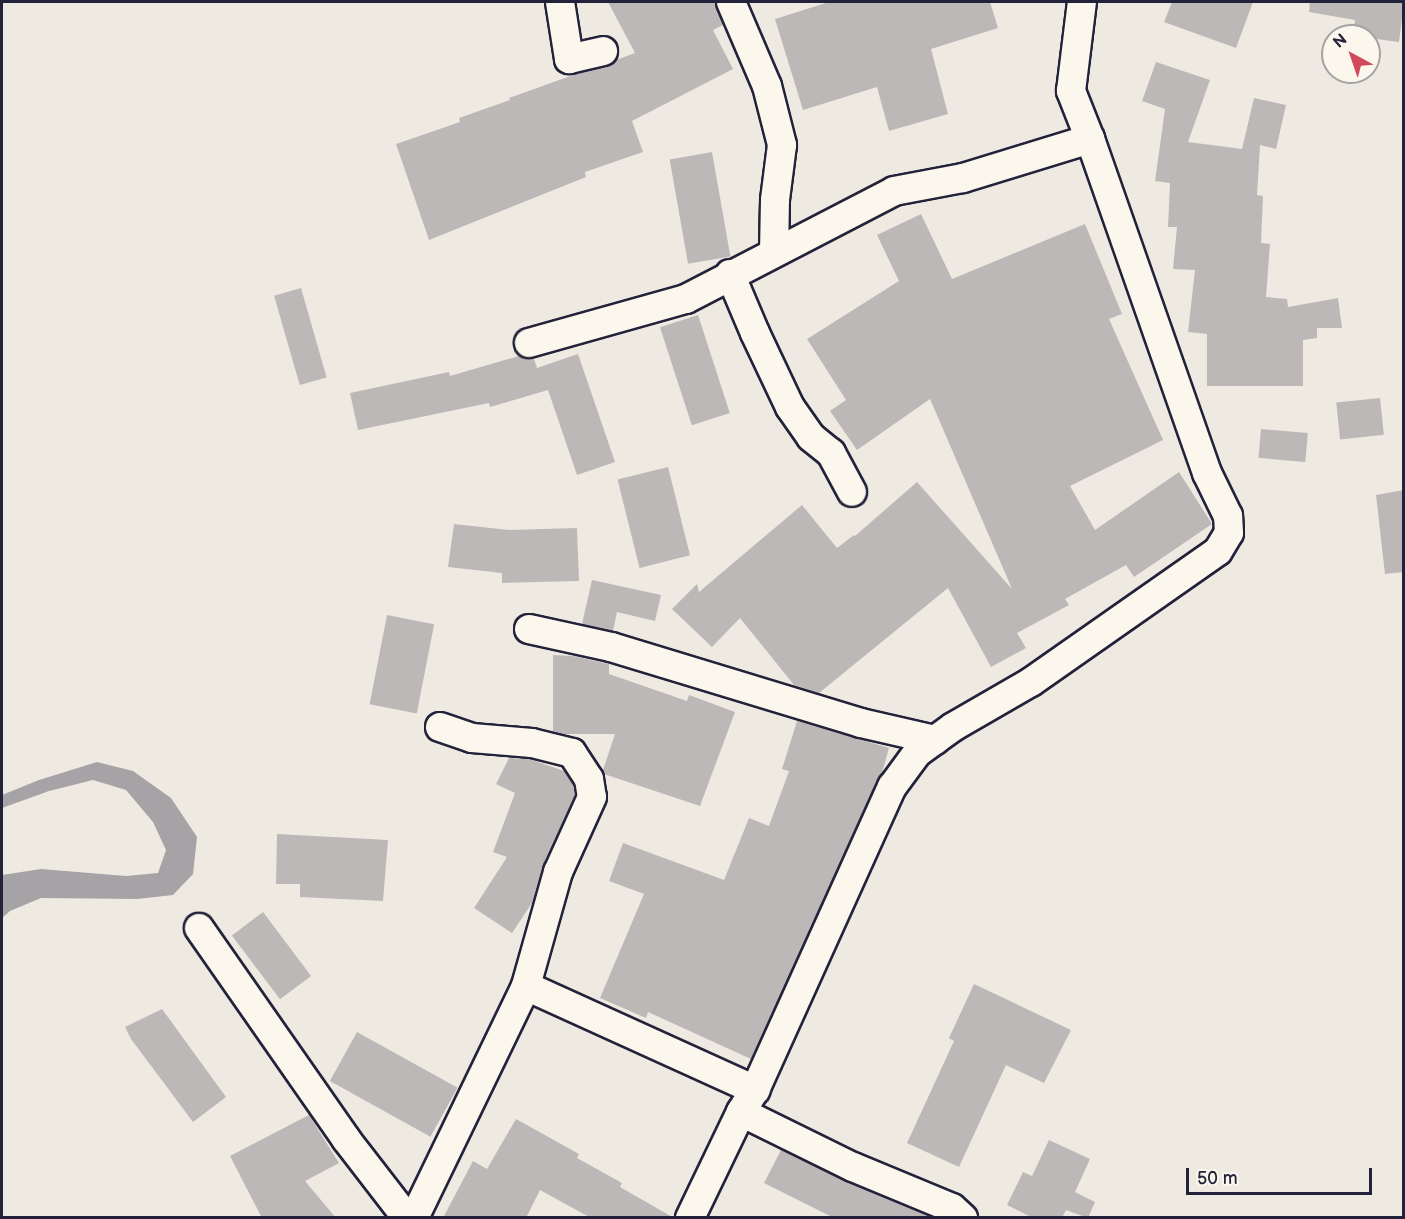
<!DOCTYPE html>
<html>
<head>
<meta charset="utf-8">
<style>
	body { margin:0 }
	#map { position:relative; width:1405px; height:1219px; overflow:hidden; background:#eeeae2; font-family:"Balsamiq Sans",sans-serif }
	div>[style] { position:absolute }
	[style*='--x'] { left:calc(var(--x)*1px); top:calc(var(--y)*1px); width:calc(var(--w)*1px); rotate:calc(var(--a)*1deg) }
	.water>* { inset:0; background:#a6a3a7 }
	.building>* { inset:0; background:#bcb8b8; transform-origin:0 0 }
	.roads { filter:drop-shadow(2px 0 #22223b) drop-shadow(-2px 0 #22223b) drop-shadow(0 2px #22223b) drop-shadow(0 -2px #22223b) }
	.minor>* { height:28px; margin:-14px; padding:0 14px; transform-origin:14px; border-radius:14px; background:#fbf7ec }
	span { translate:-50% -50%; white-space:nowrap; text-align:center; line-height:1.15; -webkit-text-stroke:5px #fbf7ec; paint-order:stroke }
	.frame { position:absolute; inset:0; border:3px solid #22223b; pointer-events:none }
	.north { position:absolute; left:1321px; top:24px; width:60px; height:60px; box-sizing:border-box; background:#fbf7ec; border:2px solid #a4a2a5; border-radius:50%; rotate:320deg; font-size:16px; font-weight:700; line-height:24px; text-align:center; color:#22223b }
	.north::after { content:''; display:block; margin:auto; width:21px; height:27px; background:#d1495b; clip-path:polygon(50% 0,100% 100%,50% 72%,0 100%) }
	.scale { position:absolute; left:1186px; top:1168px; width:186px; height:27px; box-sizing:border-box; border:3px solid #22223b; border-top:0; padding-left:8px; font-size:18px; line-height:21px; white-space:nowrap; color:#22223b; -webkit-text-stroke:4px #fbf7ec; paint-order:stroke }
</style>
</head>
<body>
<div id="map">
	<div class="water">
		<i style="clip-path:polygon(97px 762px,133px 771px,171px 798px,197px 837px,193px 874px,173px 895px,137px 899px,41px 898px,10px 911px,2px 918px,2px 875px,41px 869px,126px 876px,158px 873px,166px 850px,153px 822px,126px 790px,93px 780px,49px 791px,2px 808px,2px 795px,39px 780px)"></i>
	</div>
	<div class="building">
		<i style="clip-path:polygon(608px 2px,715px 2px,723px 25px,713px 30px,733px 69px,632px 121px,643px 152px,585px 172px,586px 177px,429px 240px,396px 144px,460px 122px,459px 118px,510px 100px,509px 98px,576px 74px,607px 67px,616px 60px,635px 53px)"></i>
		<i style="clip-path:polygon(829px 2px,990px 2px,998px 28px,931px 49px,948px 114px,889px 131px,877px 87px,803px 110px,775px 19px)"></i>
		<i style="clip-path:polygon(1172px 2px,1253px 2px,1236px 48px,1164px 22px)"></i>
		<i style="clip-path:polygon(1310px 2px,1404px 2px,1399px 42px,1369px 38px,1369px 36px,1353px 36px,1355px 20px,1309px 12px)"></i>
		<i style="clip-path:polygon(1156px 62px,1210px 80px,1188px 142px,1242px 149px,1254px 98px,1286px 105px,1276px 149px,1260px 145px,1257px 195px,1263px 196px,1261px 243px,1270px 244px,1266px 297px,1287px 299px,1288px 307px,1338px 298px,1342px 328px,1317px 328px,1317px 338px,1303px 340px,1303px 386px,1207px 386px,1207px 334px,1188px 332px,1195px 270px,1173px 269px,1177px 227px,1168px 227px,1170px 183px,1155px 181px,1165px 109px,1142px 101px)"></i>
		<i style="left:712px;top:152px;width:106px;height:43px;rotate:80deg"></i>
		<i style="clip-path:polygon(921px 214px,952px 279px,1085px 224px,1122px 314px,1109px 319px,1163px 440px,1070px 486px,1095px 530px,1179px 472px,1212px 524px,1134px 577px,1126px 565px,1065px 599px,1069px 605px,1017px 633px,1026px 648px,991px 667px,948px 588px,819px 693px,794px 685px,740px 618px,712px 647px,672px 609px,697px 584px,699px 592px,802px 505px,837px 548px,854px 535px,855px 536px,917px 482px,1012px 589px,930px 399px,857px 450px,830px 411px,846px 400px,807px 339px,899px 281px,877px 235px)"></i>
		<i style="left:301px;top:288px;width:93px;height:28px;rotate:74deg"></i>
		<i style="left:698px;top:315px;width:103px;height:40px;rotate:72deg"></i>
		<i style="clip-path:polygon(578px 354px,615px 462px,577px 475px,548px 390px,490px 407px,489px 403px,358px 430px,350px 393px,449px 372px,450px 376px,519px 356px,525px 359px,534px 359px,537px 368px)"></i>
		<i style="left:1380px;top:398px;width:37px;height:44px;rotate:84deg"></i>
		<i style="left:1261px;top:429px;width:47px;height:29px;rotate:5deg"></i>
		<i style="left:668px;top:467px;width:91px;height:52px;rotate:76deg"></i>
		<i style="clip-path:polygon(1404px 490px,1404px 572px,1385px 574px,1376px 495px)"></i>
		<i style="clip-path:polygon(454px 524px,509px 530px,577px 528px,579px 581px,502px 583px,502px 573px,448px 567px)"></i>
		<i style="clip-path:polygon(592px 580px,661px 595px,655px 621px,617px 612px,613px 631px,582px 624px)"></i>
		<i style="left:387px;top:615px;width:48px;height:91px;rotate:11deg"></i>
		<i style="clip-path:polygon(553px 655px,573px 656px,609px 664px,609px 674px,687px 701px,689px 695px,735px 712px,700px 806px,604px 774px,603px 770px,615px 734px,564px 734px,553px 731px)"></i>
		<i style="clip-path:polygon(797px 721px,889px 748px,882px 773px,751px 1059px,648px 1012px,646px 1018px,600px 998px,644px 894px,609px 881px,623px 843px,724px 880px,749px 818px,769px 826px,789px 771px,782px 769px)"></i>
		<i style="clip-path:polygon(509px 758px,529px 759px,564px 771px,573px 785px,575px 794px,543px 865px,532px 903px,512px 933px,474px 908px,507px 857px,493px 852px,515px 793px,496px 784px)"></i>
		<i style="clip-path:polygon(277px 834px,388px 840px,383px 901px,300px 897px,300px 884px,276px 884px)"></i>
		<i style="left:263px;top:912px;width:80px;height:39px;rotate:53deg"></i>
		<i style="clip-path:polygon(974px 984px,1071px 1030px,1044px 1083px,1006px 1065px,959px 1167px,907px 1143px,954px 1041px,949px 1038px)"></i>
		<i style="clip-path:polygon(162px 1009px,226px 1097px,193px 1122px,131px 1039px,125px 1027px)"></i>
		<i style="left:357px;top:1032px;width:115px;height:56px;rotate:29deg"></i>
		<i style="clip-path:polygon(309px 1115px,339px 1163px,305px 1181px,336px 1218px,262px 1218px,230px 1156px)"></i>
		<i style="clip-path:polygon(516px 1119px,579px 1154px,577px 1158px,622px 1183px,620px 1187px,674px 1218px,591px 1218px,540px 1190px,526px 1218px,443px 1218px,473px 1161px,487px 1169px)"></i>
		<i style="clip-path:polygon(1049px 1140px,1090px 1159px,1075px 1192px,1095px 1202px,1088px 1218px,1066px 1210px,1062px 1218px,1033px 1218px,1007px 1205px,1023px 1172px,1032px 1176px)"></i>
		<i style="clip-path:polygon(781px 1150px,847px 1182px,932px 1218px,834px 1218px,764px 1183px)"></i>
	</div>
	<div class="roads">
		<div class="minor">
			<i style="--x:560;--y:2;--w:58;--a:81"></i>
			<i style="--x:569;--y:59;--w:35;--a:-13"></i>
			<i style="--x:731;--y:2;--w:91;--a:66.8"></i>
			<i style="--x:767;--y:86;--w:61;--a:75.7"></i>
			<i style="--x:782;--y:145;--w:55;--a:97.3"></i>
			<i style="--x:775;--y:200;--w:52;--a:91.1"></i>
			<i style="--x:730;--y:274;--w:64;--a:67"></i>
			<i style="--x:755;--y:333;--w:82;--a:64.7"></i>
			<i style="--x:790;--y:407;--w:37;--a:55"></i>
			<i style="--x:811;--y:437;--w:26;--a:39"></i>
			<i style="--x:831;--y:453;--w:44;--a:61.7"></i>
			<i style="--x:529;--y:343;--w:163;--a:-15.7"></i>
			<i style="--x:686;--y:299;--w:234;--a:-27.4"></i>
			<i style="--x:894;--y:191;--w:70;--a:-10.7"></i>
			<i style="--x:963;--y:178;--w:133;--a:-17.1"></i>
			<i style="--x:529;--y:629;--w:84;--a:12.4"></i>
			<i style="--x:611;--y:647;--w:261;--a:16.9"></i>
			<i style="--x:861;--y:723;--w:76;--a:12.9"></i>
			<i style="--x:440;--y:727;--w:34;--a:19"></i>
			<i style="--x:472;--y:738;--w:60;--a:4.8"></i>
			<i style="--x:532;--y:743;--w:41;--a:14"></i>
			<i style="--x:572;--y:753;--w:31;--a:57"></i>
			<i style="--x:589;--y:779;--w:18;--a:81"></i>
			<i style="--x:592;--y:797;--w:82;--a:114.4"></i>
			<i style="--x:558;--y:872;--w:118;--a:105.7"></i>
			<i style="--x:526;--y:986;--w:252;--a:24.4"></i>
			<i style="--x:199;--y:928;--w:257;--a:55.1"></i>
			<i style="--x:346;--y:1139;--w:100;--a:52.3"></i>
			<i style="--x:741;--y:1112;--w:125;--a:26.2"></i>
			<i style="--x:853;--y:1167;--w:107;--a:22.5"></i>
			<i style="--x:952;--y:1208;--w:15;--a:42"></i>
			<i style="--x:414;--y:1218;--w:258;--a:-64.2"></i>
			<i style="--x:690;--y:1218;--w:118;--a:-64.3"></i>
			<i style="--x:741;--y:1112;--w:26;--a:-58"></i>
			<i style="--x:755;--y:1090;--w:333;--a:-65.7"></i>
			<i style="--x:892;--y:787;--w:42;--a:-53.7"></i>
			<i style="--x:917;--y:753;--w:44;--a:-35.8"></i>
			<i style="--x:953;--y:727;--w:90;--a:-30"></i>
			<i style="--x:1031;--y:682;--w:228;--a:-35"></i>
			<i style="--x:1218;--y:551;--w:21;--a:-59"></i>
			<i style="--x:1229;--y:533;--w:17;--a:-93"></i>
			<i style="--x:1228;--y:516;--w:48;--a:-116"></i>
			<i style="--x:1207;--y:473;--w:354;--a:-109.3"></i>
			<i style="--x:1090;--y:139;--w:52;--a:-111.6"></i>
			<i style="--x:1071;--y:91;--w:90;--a:-83"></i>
		</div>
	</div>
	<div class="frame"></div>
	<div class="north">N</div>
	<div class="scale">50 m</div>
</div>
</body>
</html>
